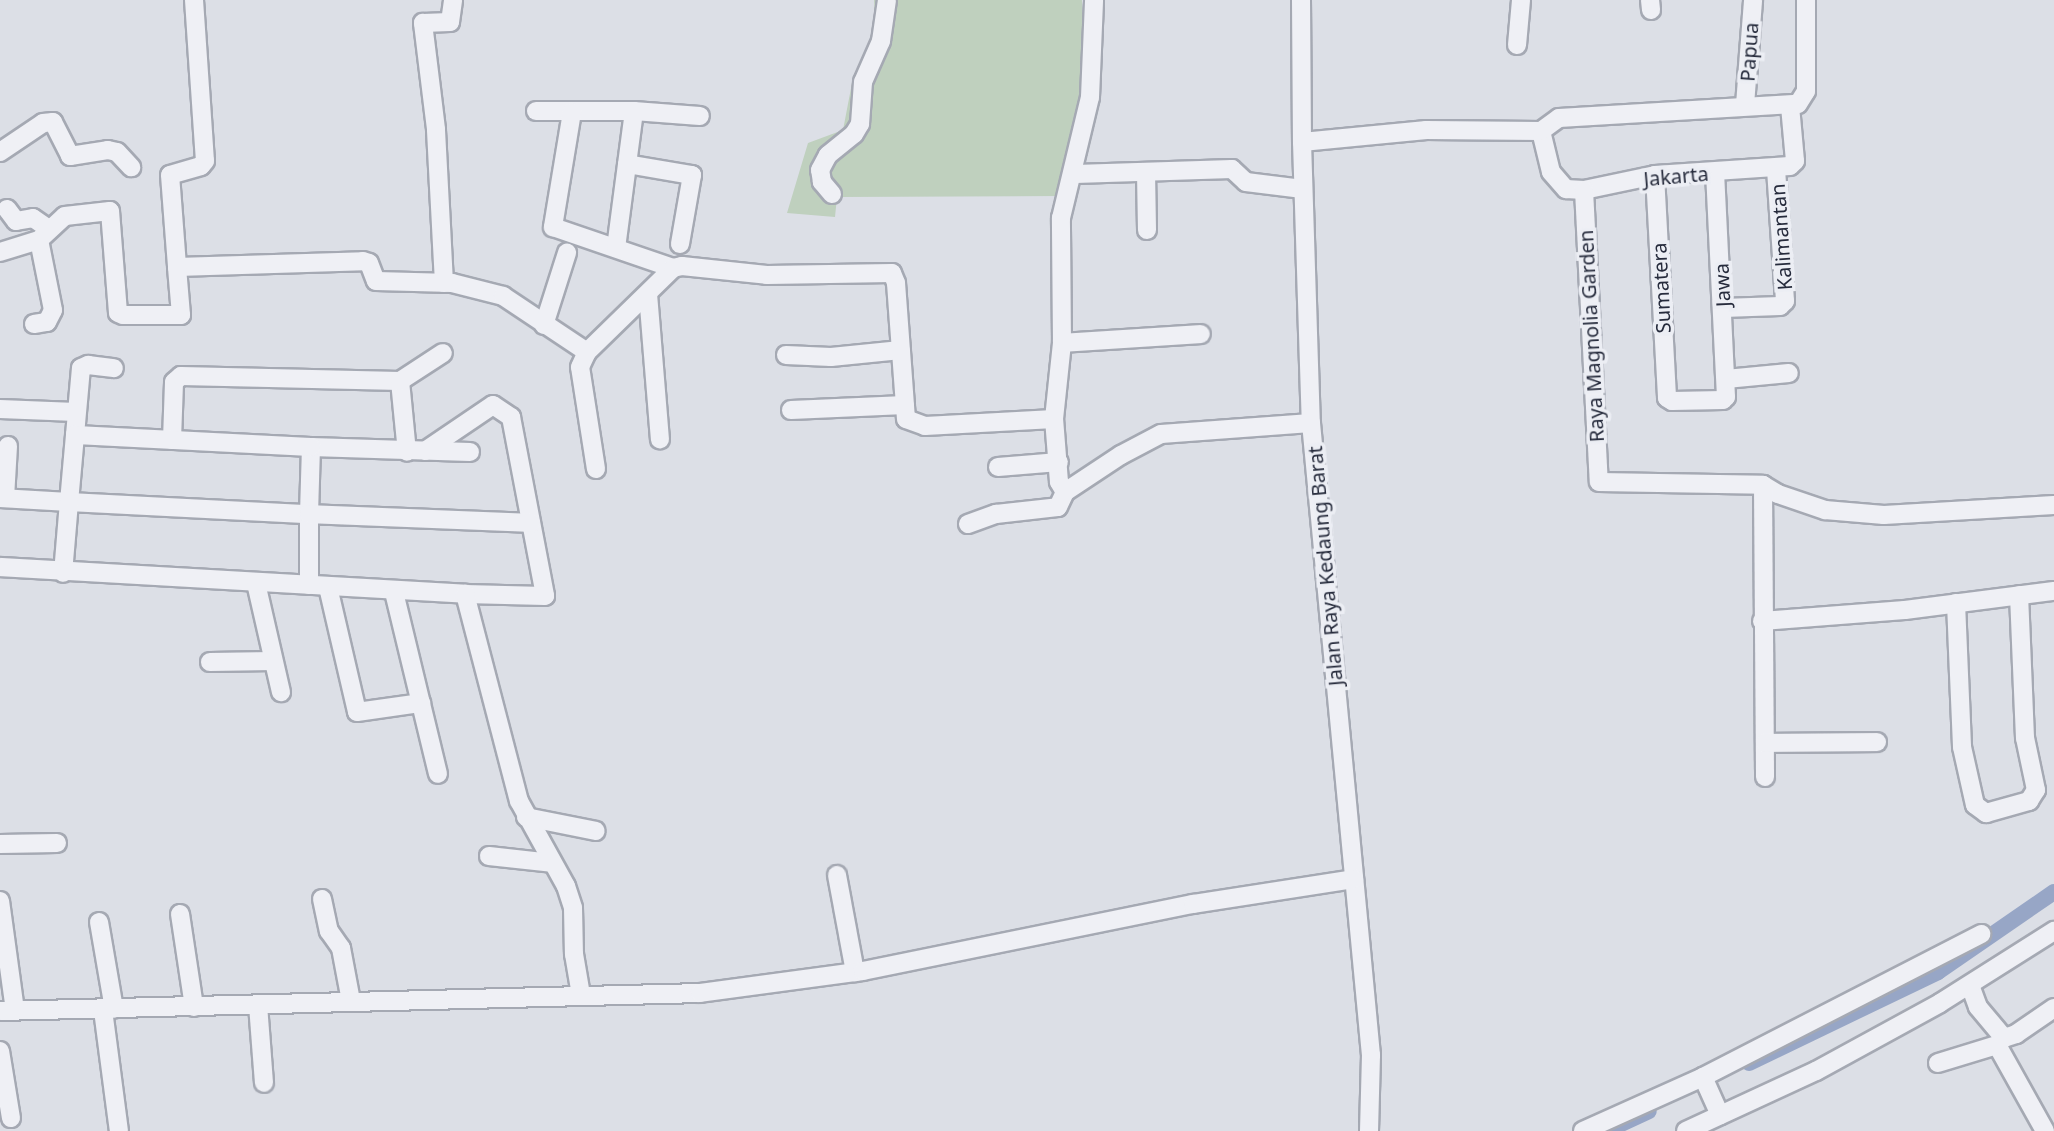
<!DOCTYPE html>
<html>
<head>
<meta charset="utf-8">
<style>
	body { margin:0 }
	#map { position:relative; width:2054px; height:1131px; overflow:hidden; background:#dcdfe6; font-family:"Noto Sans",sans-serif }
	div>[style] { position:absolute }
	[style*='--x'] { left:calc(var(--x)*1px); top:calc(var(--y)*1px); width:calc(var(--w)*1px); rotate:calc(var(--a)*1deg) }
	.green>* { inset:0; background:#bfd0be }
	.canal>* { height:16px; margin:-8px; padding:0 8px; transform-origin:8px; border-radius:8px; background:#97a6c6 }
	.roads { filter:drop-shadow(2px 0 #a5a9b3) drop-shadow(-2px 0 #a5a9b3) drop-shadow(0 2px #a5a9b3) drop-shadow(0 -2px #a5a9b3) }
	.minor>* { height:18px; margin:-9px; padding:0 9px; transform-origin:9px; border-radius:9px; background:#eff0f5 }
	span { translate:-50% -50%; white-space:nowrap; text-align:center; line-height:1.15; -webkit-text-stroke:7px #eceef4; paint-order:stroke }
	.street-label { font-size:20px; color:#262b3c }
</style>
</head>
<body>
<div id="map">
	<div class="green">
		<i style="clip-path:polygon(874px 0,1082px 0,1087px 102px,1061px 196px,837px 197px,835px 217px,787px 213px,808px 143px,843px 130px,852px 83px,876px 34px)"></i>
	</div>
	<div class="canal">
		<i style="--x:1749;--y:1063;--w:210;--a:-25.7"></i>
		<i style="--x:1938;--y:972;--w:141;--a:-34.6"></i>
		<i style="--x:1606;--y:1131;--w:47;--a:-24.9"></i>
	</div>
	<div class="roads">
		<div class="minor">
			<i style="--x:194;--y:0;--w:161;--a:86.1"></i>
			<i style="--x:205;--y:161;--w:6;--a:129"></i>
			<i style="--x:201;--y:166;--w:32;--a:164"></i>
			<i style="--x:170;--y:175;--w:92;--a:85.6"></i>
			<i style="--x:177;--y:267;--w:186;--a:-1.8"></i>
			<i style="--x:363;--y:261;--w:6;--a:18"></i>
			<i style="--x:369;--y:263;--w:19;--a:69"></i>
			<i style="--x:376;--y:281;--w:76;--a:1.5"></i>
			<i style="--x:452;--y:283;--w:53;--a:14.3"></i>
			<i style="--x:503;--y:296;--w:101;--a:33.7"></i>
			<i style="--x:1301;--y:0;--w:142;--a:89.6"></i>
			<i style="--x:1302;--y:142;--w:281;--a:88.2"></i>
			<i style="--x:1311;--y:423;--w:635;--a:84.58"></i>
			<i style="--x:1371;--y:1055;--w:76;--a:91.5"></i>
			<i style="--x:1650;--y:0;--w:10;--a:84"></i>
			<i style="--x:1517;--y:45;--w:45;--a:-84.9"></i>
			<i style="--x:1745;--y:105;--w:105;--a:-85.6"></i>
			<i style="--x:536;--y:111;--w:98;--a:0"></i>
			<i style="--x:634;--y:111;--w:66;--a:4.3"></i>
			<i style="--x:572;--y:112;--w:117;--a:99.4"></i>
			<i style="--x:553;--y:227;--w:127;--a:18.9"></i>
			<i style="--x:1541;--y:131;--w:42;--a:76.3"></i>
			<i style="--x:1551;--y:172;--w:23;--a:49"></i>
			<i style="--x:1566;--y:189;--w:18;--a:3"></i>
			<i style="--x:1584;--y:190;--w:73;--a:-11.9"></i>
			<i style="--x:1655;--y:175;--w:135;--a:-3.8"></i>
			<i style="--x:1790;--y:166;--w:7;--a:-45"></i>
			<i style="--x:1795;--y:161;--w:55;--a:-95.2"></i>
			<i style="--x:1302;--y:142;--w:125;--a:-5.5"></i>
			<i style="--x:1426;--y:130;--w:115;--a:0.5"></i>
			<i style="--x:1541;--y:131;--w:22;--a:-36"></i>
			<i style="--x:1559;--y:118;--w:239;--a:-3.4"></i>
			<i style="--x:1798;--y:104;--w:15;--a:-58"></i>
			<i style="--x:1806;--y:91;--w:91;--a:-90"></i>
			<i style="--x:0;--y:152;--w:52;--a:-34"></i>
			<i style="--x:43;--y:123;--w:10;--a:-6"></i>
			<i style="--x:53;--y:122;--w:38;--a:63"></i>
			<i style="--x:70;--y:156;--w:38;--a:-9"></i>
			<i style="--x:108;--y:150;--w:9;--a:13"></i>
			<i style="--x:117;--y:152;--w:21;--a:47"></i>
			<i style="--x:627;--y:164;--w:66;--a:9.6"></i>
			<i style="--x:692;--y:175;--w:70;--a:99.9"></i>
			<i style="--x:1146;--y:172;--w:58;--a:89"></i>
			<i style="--x:1075;--y:174;--w:157;--a:-1.8"></i>
			<i style="--x:1232;--y:169;--w:19;--a:43"></i>
			<i style="--x:1246;--y:182;--w:57;--a:7"></i>
			<i style="--x:1655;--y:175;--w:223;--a:86.9"></i>
			<i style="--x:1667;--y:398;--w:6;--a:31"></i>
			<i style="--x:1672;--y:401;--w:51;--a:-1.1"></i>
			<i style="--x:1723;--y:400;--w:4;--a:-45"></i>
			<i style="--x:1726;--y:397;--w:225;--a:-92.8"></i>
			<i style="--x:1584;--y:190;--w:292;--a:87.1"></i>
			<i style="--x:1599;--y:482;--w:164;--a:1"></i>
			<i style="--x:1763;--y:485;--w:17;--a:31"></i>
			<i style="--x:1778;--y:494;--w:50;--a:18.8"></i>
			<i style="--x:1825;--y:510;--w:59;--a:4.8"></i>
			<i style="--x:1884;--y:515;--w:170;--a:-3.4"></i>
			<i style="--x:832;--y:194;--w:16;--a:-130"></i>
			<i style="--x:822;--y:182;--w:12;--a:-99"></i>
			<i style="--x:820;--y:170;--w:17;--a:-62"></i>
			<i style="--x:828;--y:155;--w:33;--a:-39"></i>
			<i style="--x:854;--y:134;--w:12;--a:-59"></i>
			<i style="--x:860;--y:124;--w:42;--a:-85.9"></i>
			<i style="--x:863;--y:82;--w:45;--a:-66.3"></i>
			<i style="--x:881;--y:41;--w:41;--a:-81.7"></i>
			<i style="--x:7;--y:209;--w:15;--a:53"></i>
			<i style="--x:16;--y:221;--w:17;--a:-10"></i>
			<i style="--x:33;--y:218;--w:19;--a:35"></i>
			<i style="--x:616;--y:248;--w:138;--a:-82.5"></i>
			<i style="--x:0;--y:252;--w:41;--a:-17.1"></i>
			<i style="--x:39;--y:240;--w:35;--a:-43"></i>
			<i style="--x:65;--y:216;--w:45;--a:-6.3"></i>
			<i style="--x:110;--y:211;--w:102;--a:85.5"></i>
			<i style="--x:118;--y:313;--w:5;--a:22"></i>
			<i style="--x:123;--y:315;--w:58;--a:0"></i>
			<i style="--x:181;--y:315;--w:48;--a:-94.8"></i>
			<i style="--x:444;--y:283;--w:154;--a:-93"></i>
			<i style="--x:436;--y:129;--w:107;--a:-97"></i>
			<i style="--x:423;--y:23;--w:27;--a:-2"></i>
			<i style="--x:450;--y:22;--w:22;--a:-82"></i>
			<i style="--x:648;--y:294;--w:146;--a:85.3"></i>
			<i style="--x:1723;--y:308;--w:57;--a:-2"></i>
			<i style="--x:1780;--y:306;--w:7;--a:-45"></i>
			<i style="--x:1785;--y:301;--w:133;--a:-93.9"></i>
			<i style="--x:34;--y:324;--w:13;--a:-9"></i>
			<i style="--x:47;--y:322;--w:13;--a:-63"></i>
			<i style="--x:53;--y:310;--w:71;--a:-101.3"></i>
			<i style="--x:544;--y:325;--w:76;--a:-72.3"></i>
			<i style="--x:1062;--y:343;--w:139;--a:-3.7"></i>
			<i style="--x:786;--y:355;--w:45;--a:2.5"></i>
			<i style="--x:831;--y:357;--w:70;--a:-5.7"></i>
			<i style="--x:1726;--y:379;--w:63;--a:-5.4"></i>
			<i style="--x:400;--y:381;--w:71;--a:84.4"></i>
			<i style="--x:0;--y:409;--w:76;--a:2.3"></i>
			<i style="--x:791;--y:410;--w:114;--a:-2.5"></i>
			<i style="--x:75;--y:435;--w:67;--a:-84.9"></i>
			<i style="--x:81;--y:368;--w:8;--a:-23"></i>
			<i style="--x:88;--y:365;--w:26;--a:7"></i>
			<i style="--x:172;--y:440;--w:58;--a:-88"></i>
			<i style="--x:174;--y:382;--w:9;--a:-41"></i>
			<i style="--x:181;--y:376;--w:219;--a:1.3"></i>
			<i style="--x:400;--y:381;--w:51;--a:-33.1"></i>
			<i style="--x:311;--y:447;--w:159;--a:1.8"></i>
			<i style="--x:425;--y:451;--w:82;--a:-34.1"></i>
			<i style="--x:493;--y:405;--w:22;--a:34"></i>
			<i style="--x:511;--y:417;--w:182;--a:79.2"></i>
			<i style="--x:545;--y:596;--w:80;--a:-178.6"></i>
			<i style="--x:998;--y:467;--w:61;--a:-4.7"></i>
			<i style="--x:596;--y:469;--w:103;--a:-98.9"></i>
			<i style="--x:580;--y:367;--w:17;--a:-65"></i>
			<i style="--x:587;--y:352;--w:120;--a:-44.3"></i>
			<i style="--x:673;--y:268;--w:9;--a:-13"></i>
			<i style="--x:682;--y:266;--w:85;--a:6"></i>
			<i style="--x:767;--y:275;--w:125;--a:-0.9"></i>
			<i style="--x:892;--y:273;--w:11;--a:68"></i>
			<i style="--x:896;--y:283;--w:136;--a:85.8"></i>
			<i style="--x:906;--y:419;--w:20;--a:20"></i>
			<i style="--x:925;--y:426;--w:129;--a:-3.1"></i>
			<i style="--x:1763;--y:485;--w:292;--a:89.6"></i>
			<i style="--x:1065;--y:492;--w:12;--a:-121"></i>
			<i style="--x:1059;--y:482;--w:63;--a:-94.5"></i>
			<i style="--x:1054;--y:419;--w:76;--a:-84"></i>
			<i style="--x:1062;--y:343;--w:125;--a:-90.5"></i>
			<i style="--x:1061;--y:218;--w:124;--a:-76.5"></i>
			<i style="--x:1090;--y:97;--w:97;--a:-87.6"></i>
			<i style="--x:0;--y:498;--w:69;--a:3.3"></i>
			<i style="--x:69;--y:502;--w:240;--a:2.9"></i>
			<i style="--x:309;--y:514;--w:67;--a:-88.3"></i>
			<i style="--x:311;--y:447;--w:236;--a:-177.1"></i>
			<i style="--x:75;--y:435;--w:67;--a:95.1"></i>
			<i style="--x:69;--y:502;--w:71;--a:94.8"></i>
			<i style="--x:5;--y:498;--w:52;--a:-86.7"></i>
			<i style="--x:968;--y:524;--w:30;--a:-20"></i>
			<i style="--x:996;--y:514;--w:62;--a:-6.4"></i>
			<i style="--x:1058;--y:507;--w:17;--a:-65"></i>
			<i style="--x:1065;--y:492;--w:67;--a:-33.5"></i>
			<i style="--x:1121;--y:455;--w:45;--a:-27.7"></i>
			<i style="--x:1161;--y:434;--w:150;--a:-4.2"></i>
			<i style="--x:0;--y:567;--w:466;--a:3.3"></i>
			<i style="--x:465;--y:594;--w:214;--a:75.4"></i>
			<i style="--x:519;--y:801;--w:97;--a:61.1"></i>
			<i style="--x:566;--y:886;--w:23;--a:72"></i>
			<i style="--x:573;--y:908;--w:46;--a:88.8"></i>
			<i style="--x:574;--y:954;--w:42;--a:80.3"></i>
			<i style="--x:256;--y:583;--w:112;--a:77.1"></i>
			<i style="--x:309;--y:585;--w:71;--a:-90"></i>
			<i style="--x:309;--y:514;--w:222;--a:2.3"></i>
			<i style="--x:328;--y:587;--w:128;--a:76.9"></i>
			<i style="--x:357;--y:712;--w:65;--a:-8"></i>
			<i style="--x:394;--y:592;--w:187;--a:76.4"></i>
			<i style="--x:1956;--y:603;--w:144;--a:87.6"></i>
			<i style="--x:1962;--y:747;--w:59;--a:77.4"></i>
			<i style="--x:1975;--y:805;--w:14;--a:36"></i>
			<i style="--x:1986;--y:813;--w:45;--a:-15.6"></i>
			<i style="--x:2029;--y:801;--w:13;--a:-58"></i>
			<i style="--x:2036;--y:790;--w:53;--a:-101.9"></i>
			<i style="--x:2025;--y:738;--w:143;--a:-92.4"></i>
			<i style="--x:1762;--y:621;--w:143;--a:-4.4"></i>
			<i style="--x:1905;--y:610;--w:150;--a:-7.3"></i>
			<i style="--x:210;--y:662;--w:63;--a:-0.9"></i>
			<i style="--x:1765;--y:743;--w:112;--a:-0.5"></i>
			<i style="--x:526;--y:817;--w:71;--a:11.3"></i>
			<i style="--x:0;--y:844;--w:57;--a:-1"></i>
			<i style="--x:489;--y:856;--w:63;--a:6.3"></i>
			<i style="--x:837;--y:875;--w:99;--a:79.5"></i>
			<i style="--x:322;--y:899;--w:33;--a:78"></i>
			<i style="--x:329;--y:931;--w:21;--a:55"></i>
			<i style="--x:341;--y:948;--w:54;--a:79.3"></i>
			<i style="--x:0;--y:901;--w:110;--a:82.2"></i>
			<i style="--x:180;--y:914;--w:94;--a:81.4"></i>
			<i style="--x:99;--y:922;--w:88;--a:80.2"></i>
			<i style="--x:1970;--y:985;--w:23;--a:70"></i>
			<i style="--x:1978;--y:1007;--w:40;--a:50"></i>
			<i style="--x:2004;--y:1038;--w:10;--a:135"></i>
			<i style="--x:1997;--y:1045;--w:98;--a:60.8"></i>
			<i style="--x:258;--y:1005;--w:78;--a:85.6"></i>
			<i style="--x:103;--y:1010;--w:122;--a:82.5"></i>
			<i style="--x:0;--y:1011;--w:700;--a:-1.47"></i>
			<i style="--x:700;--y:993;--w:164;--a:-7.7"></i>
			<i style="--x:863;--y:971;--w:337;--a:-11.5"></i>
			<i style="--x:1193;--y:904;--w:163;--a:-8.8"></i>
			<i style="--x:2004;--y:1038;--w:13;--a:-18"></i>
			<i style="--x:2016;--y:1034;--w:46;--a:-34.4"></i>
			<i style="--x:0;--y:1051;--w:68;--a:80.7"></i>
			<i style="--x:1938;--y:1063;--w:62;--a:-17"></i>
			<i style="--x:1703;--y:1077;--w:42;--a:65.9"></i>
			<i style="--x:1583;--y:1131;--w:132;--a:-24.2"></i>
			<i style="--x:1703;--y:1077;--w:313;--a:-27.2"></i>
			<i style="--x:1686;--y:1131;--w:143;--a:-24.8"></i>
			<i style="--x:1816;--y:1071;--w:141;--a:-28.7"></i>
			<i style="--x:1940;--y:1003;--w:135;--a:-32.3"></i>
		</div>
	</div>
	<div class="street-label">
		<span style="left:1749px;top:52px;rotate:-86deg">Papua</span>
		<span style="left:1676px;top:176px;rotate:-5deg">Jakarta</span>
		<span style="left:1781px;top:237px;rotate:-94deg">Kalimantan</span>
		<span style="left:1722px;top:285px;rotate:-93deg">Jawa</span>
		<span style="left:1661px;top:288px;rotate:-93deg">Sumatera</span>
		<span style="left:1591px;top:336px;rotate:-93deg">Raya Magnolia Garden</span>
		<span style="left:1325px;top:566px;rotate:-95deg">Jalan Raya Kedaung Barat</span>
	</div>
</div>
</body>
</html>
